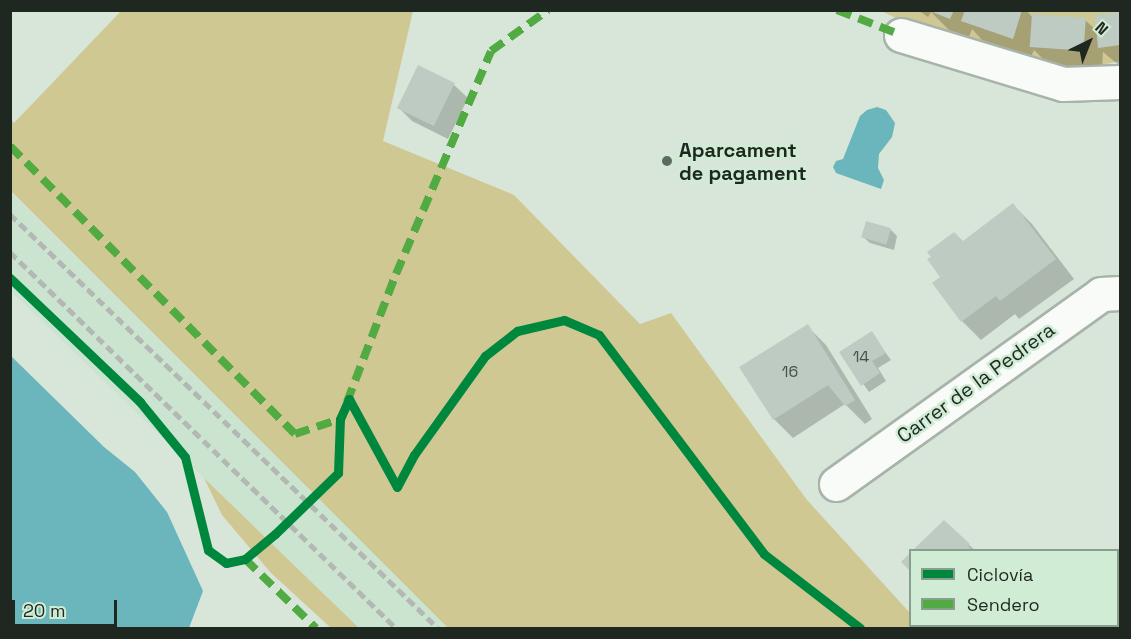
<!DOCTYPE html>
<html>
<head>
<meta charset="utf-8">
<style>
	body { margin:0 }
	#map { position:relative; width:1131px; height:639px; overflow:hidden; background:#d7e6d9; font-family:"Space Grotesk",sans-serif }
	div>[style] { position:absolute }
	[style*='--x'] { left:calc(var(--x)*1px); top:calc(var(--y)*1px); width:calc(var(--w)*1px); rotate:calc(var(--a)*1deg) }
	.built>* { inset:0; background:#cae4cf }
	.green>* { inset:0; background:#d0c893 }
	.water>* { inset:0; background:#6ab6bc }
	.shadow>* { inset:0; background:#0003 }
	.building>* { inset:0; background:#bdcbc3; transform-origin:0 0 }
	.roads { filter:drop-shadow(2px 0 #a8b3aa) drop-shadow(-2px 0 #a8b3aa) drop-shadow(0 2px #a8b3aa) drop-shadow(0 -2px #a8b3aa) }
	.street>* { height:33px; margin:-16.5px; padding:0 16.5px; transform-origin:16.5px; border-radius:16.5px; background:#f9fbf9 }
	.rail>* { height:4.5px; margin-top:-2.25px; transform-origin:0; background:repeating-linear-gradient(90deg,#b4b8b4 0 9px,transparent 0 13.5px) }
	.quiet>* { height:8px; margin-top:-4px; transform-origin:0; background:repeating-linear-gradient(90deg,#52aa43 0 15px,transparent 0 23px) }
	.cycleway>* { height:9px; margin:-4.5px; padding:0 4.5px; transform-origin:4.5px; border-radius:4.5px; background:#00873e }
	.dots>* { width:16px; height:16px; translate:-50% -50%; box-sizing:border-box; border:3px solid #d1ecd5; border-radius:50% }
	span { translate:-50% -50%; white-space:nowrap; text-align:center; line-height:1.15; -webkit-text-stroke:5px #d1ecd5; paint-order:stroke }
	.number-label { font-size:16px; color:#465149 }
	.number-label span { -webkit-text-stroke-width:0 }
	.poi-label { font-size:20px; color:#1e2820; font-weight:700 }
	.left { translate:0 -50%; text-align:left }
	.street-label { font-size:20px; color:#1e2820 }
	.frame { position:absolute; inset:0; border:12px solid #1e2820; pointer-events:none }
	.legend { position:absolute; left:909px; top:549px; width:210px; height:78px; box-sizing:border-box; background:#d1ecd5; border:2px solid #899e8d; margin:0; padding:8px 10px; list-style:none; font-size:18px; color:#1e2820 }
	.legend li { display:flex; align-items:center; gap:12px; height:30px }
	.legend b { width:30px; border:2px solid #899e8d }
	.north { position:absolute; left:1059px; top:12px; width:60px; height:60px; -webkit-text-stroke:4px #d1ecd5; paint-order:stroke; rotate:43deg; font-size:16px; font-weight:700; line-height:24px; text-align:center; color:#1e2820 }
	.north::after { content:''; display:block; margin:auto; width:21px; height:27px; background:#1e2820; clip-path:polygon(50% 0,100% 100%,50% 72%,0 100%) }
	.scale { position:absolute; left:12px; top:600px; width:105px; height:27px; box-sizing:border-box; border:3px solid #1e2820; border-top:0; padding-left:8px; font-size:18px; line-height:21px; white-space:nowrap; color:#1e2820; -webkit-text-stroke:4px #d1ecd5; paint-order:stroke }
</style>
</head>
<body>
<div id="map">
	<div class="built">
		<i style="clip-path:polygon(10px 191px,448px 628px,359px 628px,11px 291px)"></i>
	</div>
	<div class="green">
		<i style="clip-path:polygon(121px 11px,413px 11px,383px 141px,514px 195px,640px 324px,671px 313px,807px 500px,910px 613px,910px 626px,922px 626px,925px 628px,448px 628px,11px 191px,11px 119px,14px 123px)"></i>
		<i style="clip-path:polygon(881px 11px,1120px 11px,1120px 61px,1070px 72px,916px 27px)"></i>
		<i style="clip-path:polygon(204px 478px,359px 628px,331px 628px,271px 573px,222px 515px)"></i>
	</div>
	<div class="water">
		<i style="clip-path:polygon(877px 107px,886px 110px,895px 123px,892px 137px,879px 154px,878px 168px,884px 180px,881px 189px,836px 173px,833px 167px,836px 161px,843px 159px,860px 116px,867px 110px)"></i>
		<i style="clip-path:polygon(10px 355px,104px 447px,135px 472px,167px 512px,203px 591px,189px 628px,11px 628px)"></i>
	</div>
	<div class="shadow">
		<i style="clip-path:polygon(918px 10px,1026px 10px,1033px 18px,1085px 20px,1098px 32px,1097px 16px,1120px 14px,1120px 66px,1103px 52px,1102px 69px,1050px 66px,1034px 50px,1031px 57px,982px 40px,972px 29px,969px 37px,949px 30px,931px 12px,928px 17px)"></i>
		<i style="clip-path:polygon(419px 67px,454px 85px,468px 98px,448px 139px,412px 121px,398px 107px)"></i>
		<i style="clip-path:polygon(1013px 205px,1032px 224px,1074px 279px,1019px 319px,1015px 314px,981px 340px,962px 321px,942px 277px,963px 243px)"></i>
		<i style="clip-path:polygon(891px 230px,897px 236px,894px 250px,870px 243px,863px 237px)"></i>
		<i style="clip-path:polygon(807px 326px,826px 345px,872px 419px,865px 424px,845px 404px,793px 438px,774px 419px)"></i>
		<i style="clip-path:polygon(871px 333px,891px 360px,878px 368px,886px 381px,869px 392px,841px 352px)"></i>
		<i style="clip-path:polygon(944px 522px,969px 545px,975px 550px,915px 550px)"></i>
		<i style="clip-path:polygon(1031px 626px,1049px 626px,1052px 628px,1031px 628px)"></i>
	</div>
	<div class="building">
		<i style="clip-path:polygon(927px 10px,954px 10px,950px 19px)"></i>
		<i style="clip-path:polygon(965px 10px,1022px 10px,1013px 39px,961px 21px)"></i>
		<i style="clip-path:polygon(1120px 12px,1120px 45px,1098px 48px,1095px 15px)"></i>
		<i style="left:1032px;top:14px;width:54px;height:33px;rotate:4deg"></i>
		<i style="left:418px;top:65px;width:41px;height:48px;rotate:26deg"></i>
		<i style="clip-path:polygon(1013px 203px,1056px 259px,1000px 301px,996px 296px,961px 322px,932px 283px,940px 277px,927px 259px,931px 257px,927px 252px,954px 232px,963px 241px)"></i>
		<i style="left:866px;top:221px;width:26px;height:17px;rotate:16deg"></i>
		<i style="clip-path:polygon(808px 324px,855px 400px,845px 406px,828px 385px,773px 420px,739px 367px)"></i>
		<i style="clip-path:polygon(872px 331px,886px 353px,872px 361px,880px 373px,861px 386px,839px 352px)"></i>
		<i style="clip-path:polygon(944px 520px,970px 544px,968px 546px,972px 550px,913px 550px)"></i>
		<i style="clip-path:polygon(910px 553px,910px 571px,901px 562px)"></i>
		<i style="clip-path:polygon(1029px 626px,1051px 626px,1054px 628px,1057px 626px,1060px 628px,1029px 628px)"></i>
	</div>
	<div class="roads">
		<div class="street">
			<i style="--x:901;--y:35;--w:169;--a:16.8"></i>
			<i style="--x:1063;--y:84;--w:57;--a:-2"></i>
			<i style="--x:836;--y:484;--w:326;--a:-35.6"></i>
			<i style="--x:1101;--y:294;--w:19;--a:-3"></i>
		</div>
	</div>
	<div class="rail">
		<i style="--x:10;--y:214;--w:595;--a:44.05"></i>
		<i style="--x:10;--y:252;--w:539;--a:44.25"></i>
	</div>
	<div class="quiet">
		<i style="--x:837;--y:10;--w:69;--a:21.3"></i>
		<i style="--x:10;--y:146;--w:405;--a:45.3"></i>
		<i style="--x:295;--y:434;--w:47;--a:-18.4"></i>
		<i style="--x:347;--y:402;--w:137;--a:-69.1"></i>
		<i style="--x:396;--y:274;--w:242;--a:-66.9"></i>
		<i style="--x:491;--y:51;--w:70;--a:-35.7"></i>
		<i style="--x:245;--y:559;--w:99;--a:44.2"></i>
	</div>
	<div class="cycleway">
		<i style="--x:10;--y:278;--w:180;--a:43.6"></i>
		<i style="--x:140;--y:402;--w:71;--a:50.7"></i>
		<i style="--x:185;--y:457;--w:96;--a:76.1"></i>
		<i style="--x:208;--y:550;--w:22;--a:36"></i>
		<i style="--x:226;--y:563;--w:19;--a:-12"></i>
		<i style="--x:245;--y:559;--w:39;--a:-40"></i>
		<i style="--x:275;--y:534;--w:88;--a:-44.1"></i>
		<i style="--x:338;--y:473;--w:54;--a:-87.9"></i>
		<i style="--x:340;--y:419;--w:22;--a:-66"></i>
		<i style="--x:349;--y:399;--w:100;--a:61.4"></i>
		<i style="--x:397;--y:487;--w:36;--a:-62"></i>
		<i style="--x:414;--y:455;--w:122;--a:-54.4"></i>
		<i style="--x:485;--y:356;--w:41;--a:-38"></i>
		<i style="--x:517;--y:331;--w:48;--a:-13.2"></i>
		<i style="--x:564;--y:320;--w:38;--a:23"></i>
		<i style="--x:599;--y:335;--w:274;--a:53"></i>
		<i style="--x:764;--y:554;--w:121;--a:37.6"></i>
	</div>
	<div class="dots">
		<i style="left:667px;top:161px;background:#5f6a61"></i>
	</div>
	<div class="number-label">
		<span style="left:861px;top:357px">14</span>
		<span style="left:790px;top:372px">16</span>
	</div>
	<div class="poi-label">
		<span class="left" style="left:679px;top:162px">Aparcament<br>de pagament</span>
	</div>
	<div class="street-label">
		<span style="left:976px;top:383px;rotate:-36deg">Carrer de la Pedrera</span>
	</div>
	<div class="frame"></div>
	<ul class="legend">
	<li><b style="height:8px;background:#00873e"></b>Ciclovía</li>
	<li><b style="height:8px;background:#52aa43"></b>Sendero</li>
	</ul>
	<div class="north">N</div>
	<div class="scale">20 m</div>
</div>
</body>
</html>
